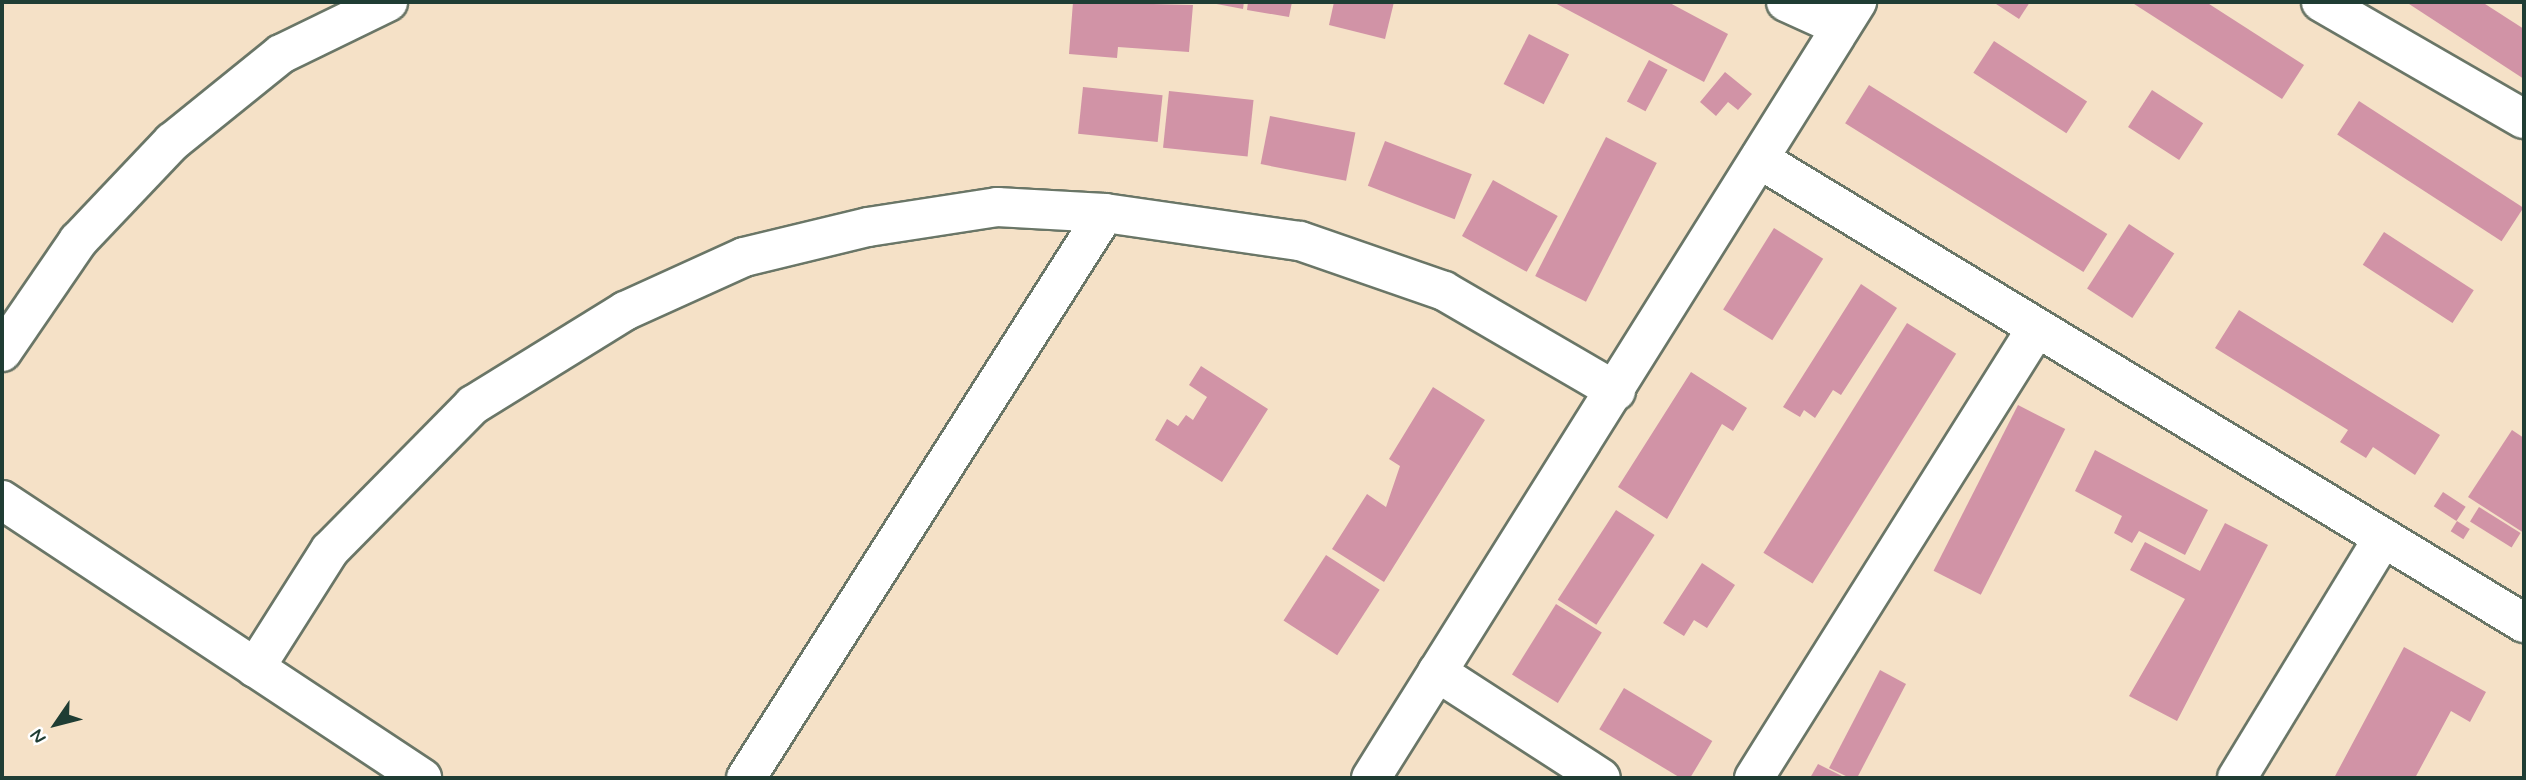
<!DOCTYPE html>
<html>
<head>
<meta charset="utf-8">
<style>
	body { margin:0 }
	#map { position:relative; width:2526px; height:780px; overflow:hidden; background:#f5e1c7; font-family:Mynerve,sans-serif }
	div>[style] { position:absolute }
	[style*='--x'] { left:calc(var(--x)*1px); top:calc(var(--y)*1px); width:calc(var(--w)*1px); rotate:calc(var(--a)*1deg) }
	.building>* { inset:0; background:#d193a6; transform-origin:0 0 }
	.roads { filter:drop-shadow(2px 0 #6a7667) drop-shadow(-2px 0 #6a7667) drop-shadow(0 2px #6a7667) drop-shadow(0 -2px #6a7667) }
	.minor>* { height:38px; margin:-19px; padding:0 19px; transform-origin:19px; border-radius:19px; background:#fff }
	span { translate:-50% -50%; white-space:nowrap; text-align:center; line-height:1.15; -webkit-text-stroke:7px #fff; paint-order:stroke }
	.frame { position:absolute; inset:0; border:4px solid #1f3d34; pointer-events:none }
	.north { position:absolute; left:21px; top:689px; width:70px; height:70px; -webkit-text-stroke:5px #fff; paint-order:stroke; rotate:235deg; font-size:19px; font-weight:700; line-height:28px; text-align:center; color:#1f3d34 }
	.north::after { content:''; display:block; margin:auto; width:24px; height:32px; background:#1f3d34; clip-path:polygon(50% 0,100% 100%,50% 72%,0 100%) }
</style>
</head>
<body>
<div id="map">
	<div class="building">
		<i style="clip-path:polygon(1073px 2px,1193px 5px,1189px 52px,1118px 47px,1117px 58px,1069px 54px)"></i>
		<i style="clip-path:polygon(1206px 2px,1244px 2px,1243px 9px)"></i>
		<i style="clip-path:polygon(1248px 2px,1292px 2px,1289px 17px,1247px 10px)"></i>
		<i style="clip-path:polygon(1334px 2px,1394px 2px,1385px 39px,1329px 25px)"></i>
		<i style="clip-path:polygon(1553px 2px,1668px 2px,1728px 34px,1704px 82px)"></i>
		<i style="clip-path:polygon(1993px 2px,2030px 2px,2019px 19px)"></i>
		<i style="clip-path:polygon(2131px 2px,2206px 2px,2304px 65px,2282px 99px)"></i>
		<i style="clip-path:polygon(2406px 2px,2482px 2px,2524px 29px,2524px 79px)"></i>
		<i style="left:1529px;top:34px;width:45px;height:56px;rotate:27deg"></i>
		<i style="left:1994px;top:41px;width:111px;height:38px;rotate:33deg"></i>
		<i style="left:1649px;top:60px;width:21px;height:47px;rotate:28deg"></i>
		<i style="clip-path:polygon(1725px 72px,1752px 94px,1738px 110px,1728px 102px,1716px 116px,1700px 102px)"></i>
		<i style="left:1869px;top:85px;width:281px;height:45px;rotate:32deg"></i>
		<i style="left:1083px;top:87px;width:80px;height:47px;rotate:6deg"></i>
		<i style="left:2152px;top:90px;width:61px;height:44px;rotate:33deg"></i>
		<i style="left:1169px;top:91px;width:85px;height:57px;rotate:6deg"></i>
		<i style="left:2359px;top:101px;width:196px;height:40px;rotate:33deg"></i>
		<i style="left:1270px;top:116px;width:87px;height:49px;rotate:11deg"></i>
		<i style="left:1606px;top:137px;width:57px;height:156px;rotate:27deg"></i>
		<i style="left:1385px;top:141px;width:93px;height:48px;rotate:21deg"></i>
		<i style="left:1493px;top:180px;width:74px;height:64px;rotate:29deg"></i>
		<i style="left:2129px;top:224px;width:54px;height:77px;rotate:33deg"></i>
		<i style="left:1774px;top:228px;width:58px;height:96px;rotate:32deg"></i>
		<i style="left:2384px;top:232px;width:107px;height:39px;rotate:33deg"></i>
		<i style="clip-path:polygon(1861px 284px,1897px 308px,1841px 395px,1833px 390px,1815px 418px,1804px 410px,1800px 417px,1783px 407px)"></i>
		<i style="clip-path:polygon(2239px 310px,2440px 435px,2415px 475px,2373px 447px,2366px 458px,2340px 442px,2348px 430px,2215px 348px)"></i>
		<i style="left:1907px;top:323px;width:58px;height:271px;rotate:32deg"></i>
		<i style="clip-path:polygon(1201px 366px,1268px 409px,1222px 482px,1155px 440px,1167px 419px,1178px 426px,1186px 415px,1193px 420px,1207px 397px,1189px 385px)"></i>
		<i style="clip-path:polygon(1691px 372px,1747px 408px,1733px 431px,1722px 424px,1667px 519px,1618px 487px)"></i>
		<i style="clip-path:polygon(1433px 387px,1485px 420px,1384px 582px,1332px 549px,1367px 494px,1386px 507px,1400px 466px,1389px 459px)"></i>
		<i style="left:2018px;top:405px;width:53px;height:186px;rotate:27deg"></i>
		<i style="clip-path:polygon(2512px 430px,2524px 438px,2524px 533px,2468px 497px)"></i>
		<i style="clip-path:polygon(2095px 450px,2208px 510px,2185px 555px,2139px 531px,2132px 543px,2114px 533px,2122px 516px,2075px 491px)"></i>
		<i style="left:2443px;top:492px;width:27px;height:17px;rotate:33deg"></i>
		<i style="left:2479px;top:507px;width:49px;height:17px;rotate:32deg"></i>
		<i style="left:1616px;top:510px;width:46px;height:107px;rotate:33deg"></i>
		<i style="left:2457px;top:521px;width:15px;height:12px;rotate:32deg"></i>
		<i style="clip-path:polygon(2225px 523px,2268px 545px,2177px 721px,2129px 696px,2185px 599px,2130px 570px,2145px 542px,2200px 571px)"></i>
		<i style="left:1326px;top:555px;width:64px;height:78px;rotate:33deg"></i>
		<i style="clip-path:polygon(1702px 563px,1735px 585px,1707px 628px,1694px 620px,1684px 636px,1663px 623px)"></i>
		<i style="left:1556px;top:604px;width:54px;height:83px;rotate:32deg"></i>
		<i style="clip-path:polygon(2404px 647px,2486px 692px,2470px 722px,2451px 711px,2415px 778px,2334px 778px)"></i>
		<i style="clip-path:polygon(1880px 670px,1906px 684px,1857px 778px,1850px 778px,1829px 768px)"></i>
		<i style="left:1624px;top:688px;width:103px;height:48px;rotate:31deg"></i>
		<i style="clip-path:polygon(1818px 764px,1846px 778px,1810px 778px)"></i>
	</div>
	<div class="roads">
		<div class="minor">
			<i style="--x:1786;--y:2;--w:60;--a:24.4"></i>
			<i style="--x:2321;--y:2;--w:234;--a:30"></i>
			<i style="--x:1759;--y:159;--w:895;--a:31.24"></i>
			<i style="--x:2;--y:352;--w:135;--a:-55.6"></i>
			<i style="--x:78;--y:241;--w:137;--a:-46.5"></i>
			<i style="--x:172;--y:142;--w:140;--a:-38.9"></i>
			<i style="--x:281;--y:54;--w:119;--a:-25.9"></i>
			<i style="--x:2;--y:500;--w:504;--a:33.5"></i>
			<i style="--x:255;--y:668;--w:140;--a:-57.6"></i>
			<i style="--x:330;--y:550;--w:204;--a:-45.4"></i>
			<i style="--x:473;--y:405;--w:179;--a:-31.7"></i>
			<i style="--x:625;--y:311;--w:131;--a:-24.4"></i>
			<i style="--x:744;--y:257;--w:128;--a:-13.6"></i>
			<i style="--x:868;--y:227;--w:131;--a:-8.8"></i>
			<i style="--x:997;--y:207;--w:108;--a:3.2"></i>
			<i style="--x:1105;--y:213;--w:197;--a:8.2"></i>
			<i style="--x:1300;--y:241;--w:152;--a:19.1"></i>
			<i style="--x:1444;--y:291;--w:199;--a:30.2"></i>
			<i style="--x:1437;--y:672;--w:195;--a:32.9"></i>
			<i style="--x:746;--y:778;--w:669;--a:-57.57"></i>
			<i style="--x:1371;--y:778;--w:916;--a:-57.94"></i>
			<i style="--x:1754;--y:778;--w:530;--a:-57.87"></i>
			<i style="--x:2237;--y:778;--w:277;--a:-58.7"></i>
		</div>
	</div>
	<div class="frame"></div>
	<div class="north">N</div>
</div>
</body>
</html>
